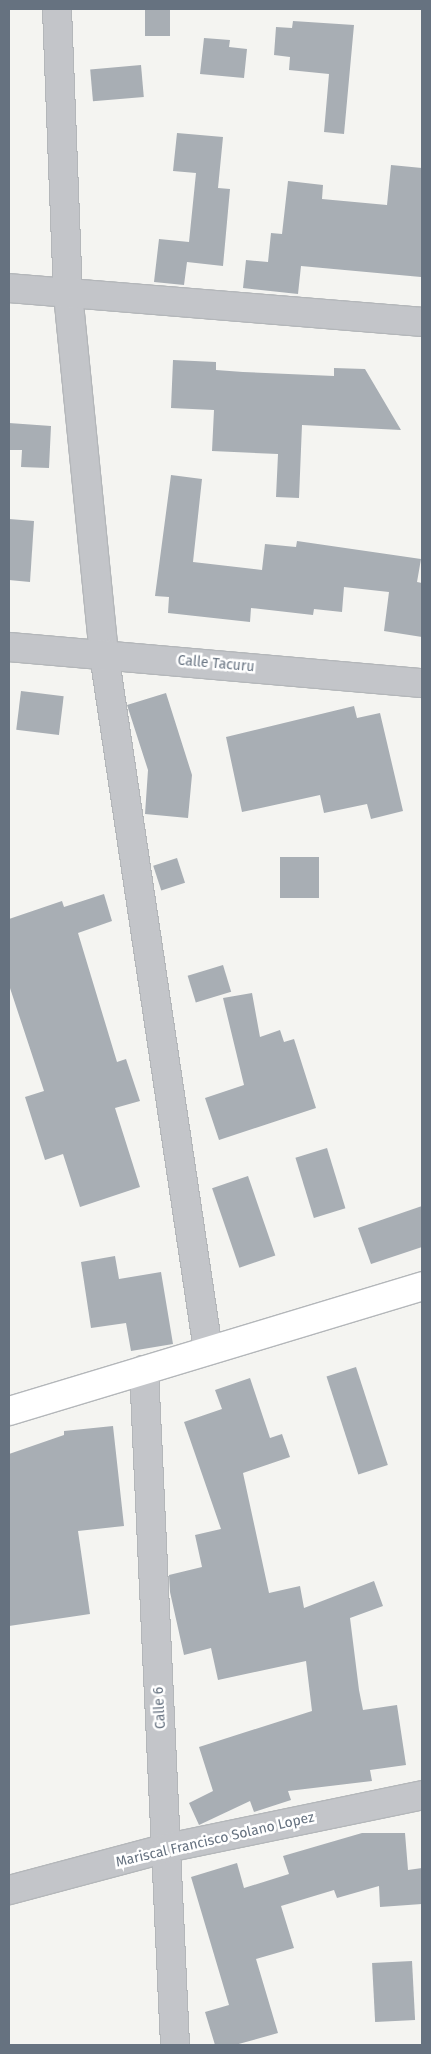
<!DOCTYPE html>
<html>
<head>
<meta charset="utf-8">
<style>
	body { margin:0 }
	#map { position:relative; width:431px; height:2054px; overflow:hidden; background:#f4f4f1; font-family:"Fira Sans",sans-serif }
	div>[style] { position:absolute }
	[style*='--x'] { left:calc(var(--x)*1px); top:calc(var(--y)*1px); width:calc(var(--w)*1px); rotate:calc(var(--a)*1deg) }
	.building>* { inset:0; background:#a8aeb4; transform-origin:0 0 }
	.roads { filter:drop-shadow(1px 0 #b4b7ba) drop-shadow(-1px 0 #b4b7ba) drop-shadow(0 1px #b4b7ba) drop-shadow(0 -1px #b4b7ba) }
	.street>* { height:28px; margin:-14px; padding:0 14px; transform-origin:14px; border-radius:14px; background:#c3c5c9 }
	.primary>* { height:28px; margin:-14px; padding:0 14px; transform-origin:14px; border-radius:14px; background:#fff }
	span { translate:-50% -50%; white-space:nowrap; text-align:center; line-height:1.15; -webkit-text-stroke:5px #fff; paint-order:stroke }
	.street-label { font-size:14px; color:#667280 }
	.frame { position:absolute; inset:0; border:10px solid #667280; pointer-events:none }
</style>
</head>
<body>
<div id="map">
	<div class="building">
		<i style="left:145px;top:9px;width:25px;height:27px"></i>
		<i style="clip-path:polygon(293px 21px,354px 25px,344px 134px,324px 132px,329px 74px,289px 70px,290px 57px,274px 55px,276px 27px,292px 28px)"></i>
		<i style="clip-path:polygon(204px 38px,230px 40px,229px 47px,247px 49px,244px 78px,200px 74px)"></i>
		<i style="left:141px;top:65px;width:32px;height:51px;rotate:85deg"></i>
		<i style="clip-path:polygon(177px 133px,223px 137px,218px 188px,230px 189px,223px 266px,187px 262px,184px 285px,154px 282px,159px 239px,189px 242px,196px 173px,173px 171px)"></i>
		<i style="clip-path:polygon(391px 165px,422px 168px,421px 277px,301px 266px,298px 294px,243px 288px,246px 260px,268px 262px,271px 233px,282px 234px,288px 181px,323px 185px,322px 199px,387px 205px)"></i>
		<i style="clip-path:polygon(173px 360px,216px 362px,216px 370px,243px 372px,334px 376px,334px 368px,365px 369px,401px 430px,302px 425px,299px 498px,276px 497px,278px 454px,212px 451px,214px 410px,171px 408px)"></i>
		<i style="clip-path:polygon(9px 423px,51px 426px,49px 468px,21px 467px,22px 450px,9px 450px)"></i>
		<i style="clip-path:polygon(171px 475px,202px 479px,193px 562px,262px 570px,265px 544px,296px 547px,297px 541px,421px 559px,417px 582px,422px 583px,422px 637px,384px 631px,389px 592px,344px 587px,342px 612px,314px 609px,313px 615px,251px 608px,250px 622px,168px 613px,169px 597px,155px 596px)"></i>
		<i style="clip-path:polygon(9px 519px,34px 521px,30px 582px,9px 580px)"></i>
		<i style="left:21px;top:691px;width:43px;height:39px;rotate:7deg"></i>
		<i style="clip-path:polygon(166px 693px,192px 775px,188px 818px,145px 814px,148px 770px,127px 705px)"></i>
		<i style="clip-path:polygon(354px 706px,357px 718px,380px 713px,403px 811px,371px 819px,367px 804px,324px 813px,320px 795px,242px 812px,226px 737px)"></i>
		<i style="left:280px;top:857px;width:39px;height:41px"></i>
		<i style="left:177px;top:858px;width:26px;height:25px;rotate:72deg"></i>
		<i style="clip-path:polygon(104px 894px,112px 921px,78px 933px,117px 1062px,126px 1059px,140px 1101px,115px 1108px,140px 1187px,80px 1207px,63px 1154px,45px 1160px,25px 1097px,44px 1091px,9px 985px,9px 919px,62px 901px,64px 907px)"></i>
		<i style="left:223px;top:965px;width:28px;height:37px;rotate:73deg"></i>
		<i style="clip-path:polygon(252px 993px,260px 1037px,280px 1030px,284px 1042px,294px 1039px,316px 1108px,219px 1140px,205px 1098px,244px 1085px,223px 998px)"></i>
		<i style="left:327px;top:1148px;width:63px;height:33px;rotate:73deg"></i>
		<i style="left:248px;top:1176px;width:84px;height:38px;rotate:71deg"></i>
		<i style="clip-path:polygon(422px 1206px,422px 1247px,371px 1264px,358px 1228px)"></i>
		<i style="clip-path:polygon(115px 1256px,119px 1279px,161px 1272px,173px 1344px,131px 1351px,126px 1323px,91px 1328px,81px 1262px)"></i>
		<i style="left:356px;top:1367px;width:103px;height:31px;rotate:72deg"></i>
		<i style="clip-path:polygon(250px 1378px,270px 1438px,282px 1434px,290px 1457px,243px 1473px,269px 1593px,300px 1586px,304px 1608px,374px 1581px,383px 1606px,350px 1618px,359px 1690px,363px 1710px,397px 1705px,406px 1765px,370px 1770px,372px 1781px,288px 1791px,291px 1800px,254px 1812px,250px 1801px,199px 1825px,189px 1803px,213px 1791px,199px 1747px,312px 1711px,306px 1661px,218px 1680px,211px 1648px,184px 1655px,170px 1592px,169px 1575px,202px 1567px,195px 1535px,221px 1529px,184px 1422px,222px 1409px,215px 1390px)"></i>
		<i style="clip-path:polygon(113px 1426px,124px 1526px,78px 1531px,90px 1614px,9px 1626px,9px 1454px,64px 1435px,64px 1431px)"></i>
		<i style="clip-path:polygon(362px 1833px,405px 1833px,408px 1870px,422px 1868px,422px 1904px,380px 1907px,379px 1886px,337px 1898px,334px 1890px,281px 1906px,294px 1948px,256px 1959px,278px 2033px,235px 2045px,215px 2045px,205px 2012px,229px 2005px,191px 1877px,237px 1863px,244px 1888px,289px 1874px,283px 1856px)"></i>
		<i style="left:412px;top:1961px;width:59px;height:40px;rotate:87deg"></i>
	</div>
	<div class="roads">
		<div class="street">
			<i style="--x:57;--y:9;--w:285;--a:87.8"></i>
			<i style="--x:68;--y:294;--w:362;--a:84.3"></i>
			<i style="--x:104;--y:654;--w:704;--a:81.5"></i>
			<i style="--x:9;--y:288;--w:414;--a:4.7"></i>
			<i style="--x:9;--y:647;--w:415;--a:5"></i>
			<i style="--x:144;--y:1370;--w:676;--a:87.37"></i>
			<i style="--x:9;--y:1890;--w:163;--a:-14.9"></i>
			<i style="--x:167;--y:1848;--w:260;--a:-11.7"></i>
		</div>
		<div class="primary">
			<i style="--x:9;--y:1411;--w:432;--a:-16.8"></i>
		</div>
	</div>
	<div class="street-label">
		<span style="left:216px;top:664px;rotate:5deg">Calle Tacuru</span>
		<span style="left:160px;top:1708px;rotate:-93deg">Calle 6</span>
		<span style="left:215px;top:1840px;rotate:-13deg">Mariscal Francisco Solano Lopez</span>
	</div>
	<div class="frame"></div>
</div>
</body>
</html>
